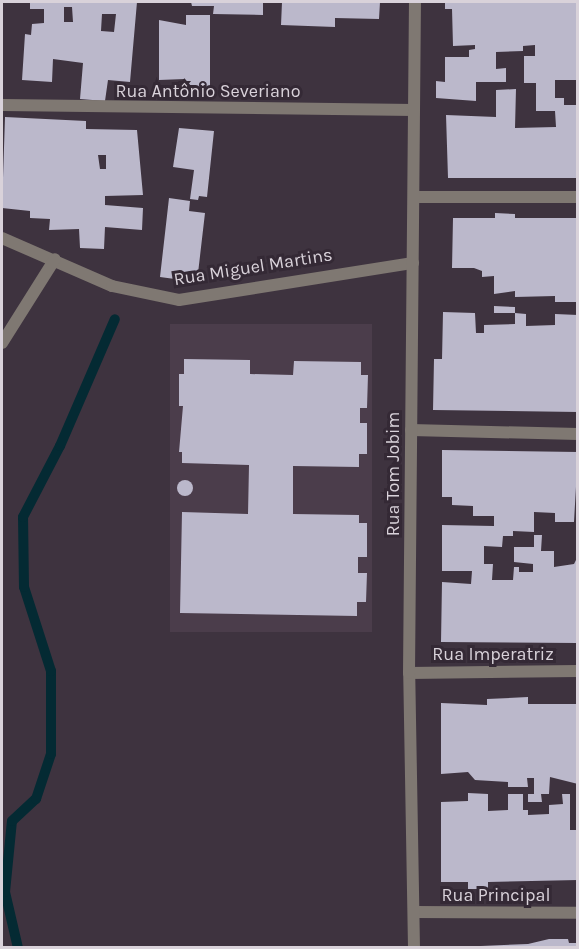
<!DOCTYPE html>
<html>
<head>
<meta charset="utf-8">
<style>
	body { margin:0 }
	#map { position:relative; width:579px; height:949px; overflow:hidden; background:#3e333f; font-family:Karla,sans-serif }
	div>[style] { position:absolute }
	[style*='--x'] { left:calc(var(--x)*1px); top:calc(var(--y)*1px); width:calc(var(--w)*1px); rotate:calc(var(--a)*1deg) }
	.education>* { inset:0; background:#4b3d4b; transform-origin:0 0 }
	.stream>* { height:10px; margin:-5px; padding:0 5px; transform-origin:5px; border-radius:5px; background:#042a33 }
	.building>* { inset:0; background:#bbb8cb }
	.round { border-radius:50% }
	.minor>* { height:12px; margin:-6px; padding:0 6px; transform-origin:6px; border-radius:6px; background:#7f7872 }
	span { translate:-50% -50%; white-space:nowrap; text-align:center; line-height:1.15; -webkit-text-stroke:6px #342935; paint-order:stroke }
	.street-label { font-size:18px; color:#d9d2da }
	.frame { position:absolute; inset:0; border:3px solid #d9d2da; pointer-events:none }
</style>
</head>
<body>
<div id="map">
	<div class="education">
		<i style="left:170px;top:324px;width:202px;height:308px"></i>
	</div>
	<div class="stream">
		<i style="--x:18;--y:948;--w:57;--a:-103.1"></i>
		<i style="--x:5;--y:892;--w:71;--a:-84.4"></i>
		<i style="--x:12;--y:821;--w:33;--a:-43"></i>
		<i style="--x:36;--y:799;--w:47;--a:-71.6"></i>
		<i style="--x:51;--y:754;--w:83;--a:-90"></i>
		<i style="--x:51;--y:671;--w:88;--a:-107.8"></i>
		<i style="--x:24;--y:587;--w:70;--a:-90.8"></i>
		<i style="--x:23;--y:517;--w:80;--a:-62.5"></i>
		<i style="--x:60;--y:446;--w:138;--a:-66.6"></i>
	</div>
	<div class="building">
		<i style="clip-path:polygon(evenodd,30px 2px,137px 2px,130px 82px,108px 80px,105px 101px,80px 99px,83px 63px,53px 59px,52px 82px,22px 80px,25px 34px,31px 35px,32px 24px,44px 23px,44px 9px,30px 9px,30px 2px,64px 7px,72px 7px,73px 22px,64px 22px,64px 7px,30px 2px,102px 14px,116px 14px,114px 32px,101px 31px,102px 14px)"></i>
		<i style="clip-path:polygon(191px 2px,263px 2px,263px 15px,213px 14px,214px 6px,192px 6px)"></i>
		<i style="clip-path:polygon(282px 2px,380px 2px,379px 19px,335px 18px,335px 27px,281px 25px)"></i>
		<i style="clip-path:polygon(445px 2px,578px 2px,578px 80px,555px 80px,555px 98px,564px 98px,564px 105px,576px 105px,578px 178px,448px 178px,446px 115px,496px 117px,496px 90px,516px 89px,515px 128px,556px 127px,555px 111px,536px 111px,536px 83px,524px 83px,524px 56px,535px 56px,535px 45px,523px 46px,523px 51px,496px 52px,496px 69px,506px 68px,506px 82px,476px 82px,476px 101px,436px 98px,436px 81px,445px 82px,445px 57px,469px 57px,469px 50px,475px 49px,475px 45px,453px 46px,452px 9px,445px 9px)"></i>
		<i style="clip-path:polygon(186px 15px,210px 15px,210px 96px,186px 97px,185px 79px,159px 80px,159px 20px,186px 25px)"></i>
		<i style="clip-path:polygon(evenodd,5px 117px,86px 121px,86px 129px,137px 130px,143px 195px,105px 196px,105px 205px,143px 208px,142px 230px,105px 227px,104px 249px,80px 248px,79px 229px,49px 230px,50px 219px,30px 218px,30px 211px,2px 208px,5px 117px,98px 155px,106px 155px,106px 169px,100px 169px,98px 155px)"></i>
		<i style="clip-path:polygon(179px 128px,214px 131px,207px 197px,199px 196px,198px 200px,190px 199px,194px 170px,173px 167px)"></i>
		<i style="clip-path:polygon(169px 198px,190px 201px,189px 211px,205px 213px,197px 282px,160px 277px)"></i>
		<i style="clip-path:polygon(495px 213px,515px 214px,515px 218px,578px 218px,576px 302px,555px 302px,555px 296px,515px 297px,515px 291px,494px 294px,494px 276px,482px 277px,482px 271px,474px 268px,452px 268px,453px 218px,495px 218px)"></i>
		<i style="clip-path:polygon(494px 306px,515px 307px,515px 313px,494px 313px)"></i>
		<i style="clip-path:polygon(443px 312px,475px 313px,476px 333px,484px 333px,484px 325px,515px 324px,515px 313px,526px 314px,526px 326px,555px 325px,555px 314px,578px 315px,578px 412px,433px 410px,434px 359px,442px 359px)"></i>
		<i style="clip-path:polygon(184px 359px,250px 360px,250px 374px,293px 375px,294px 361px,361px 362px,361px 375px,368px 375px,367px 408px,360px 408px,360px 423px,367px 423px,367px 454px,359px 454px,359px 467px,293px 466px,293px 514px,359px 515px,359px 523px,367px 523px,367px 557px,358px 557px,358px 573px,367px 573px,366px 602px,357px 602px,357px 616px,180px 613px,182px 512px,248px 514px,249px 465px,182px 463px,182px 452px,179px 452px,183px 406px,179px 406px,179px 374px,184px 374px)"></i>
		<i style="clip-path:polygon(442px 450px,578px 452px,574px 522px,555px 522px,555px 513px,534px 512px,534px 532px,513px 531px,513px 536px,503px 536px,502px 547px,484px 546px,484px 564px,493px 564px,492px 580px,513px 580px,514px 567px,519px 567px,519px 572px,533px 572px,533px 564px,514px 562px,514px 547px,534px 547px,534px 535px,542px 535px,541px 551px,554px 551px,554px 567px,574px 564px,578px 556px,578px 643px,441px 642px,442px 582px,471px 584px,472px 571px,442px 571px,442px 525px,494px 526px,494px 516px,473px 516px,473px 506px,452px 505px,452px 497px,442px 497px)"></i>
		<i class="round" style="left:177px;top:480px;width:16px;height:16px"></i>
		<i style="clip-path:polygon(528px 697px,528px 704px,578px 704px,578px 784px,550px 777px,549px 794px,541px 794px,542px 802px,528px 802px,528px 794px,534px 794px,534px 778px,527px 778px,528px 787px,508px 787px,508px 782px,475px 780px,468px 772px,441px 774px,441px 703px,487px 705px,487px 699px)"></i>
		<i style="clip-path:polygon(468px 793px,488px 794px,488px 811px,508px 810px,508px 794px,523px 794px,523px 810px,528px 810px,528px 815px,549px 814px,549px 805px,563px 804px,562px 794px,570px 794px,570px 830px,578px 830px,578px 880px,488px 882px,488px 889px,468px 889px,468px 882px,441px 882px,441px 802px,468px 801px)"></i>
		<i style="clip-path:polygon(549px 939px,568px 939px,569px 943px,578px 943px,578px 948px,434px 948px,528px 944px)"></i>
	</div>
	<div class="minor">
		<i style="--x:2;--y:105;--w:412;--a:0.7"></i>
		<i style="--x:414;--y:197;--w:164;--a:0"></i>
		<i style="--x:2;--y:238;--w:120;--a:23.6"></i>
		<i style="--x:112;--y:286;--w:68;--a:11.8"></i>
		<i style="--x:179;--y:300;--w:237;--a:-9"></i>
		<i style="--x:2;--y:343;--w:99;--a:-57.8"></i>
		<i style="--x:411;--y:430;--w:167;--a:1.4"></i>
		<i style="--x:409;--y:673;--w:169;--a:-0.7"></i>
		<i style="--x:414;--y:912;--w:164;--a:0.3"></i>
		<i style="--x:414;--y:948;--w:275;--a:-91"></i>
		<i style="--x:409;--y:673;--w:671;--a:-89.49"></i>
	</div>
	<div class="street-label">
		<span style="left:208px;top:91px">Rua Antônio Severiano</span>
		<span style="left:253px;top:267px;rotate:-9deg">Rua Miguel Martins</span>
		<span style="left:393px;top:474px;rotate:-90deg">Rua Tom Jobim</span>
		<span style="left:493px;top:654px">Rua Imperatriz</span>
		<span style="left:496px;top:895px">Rua Principal</span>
	</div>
	<div class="frame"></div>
</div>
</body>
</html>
